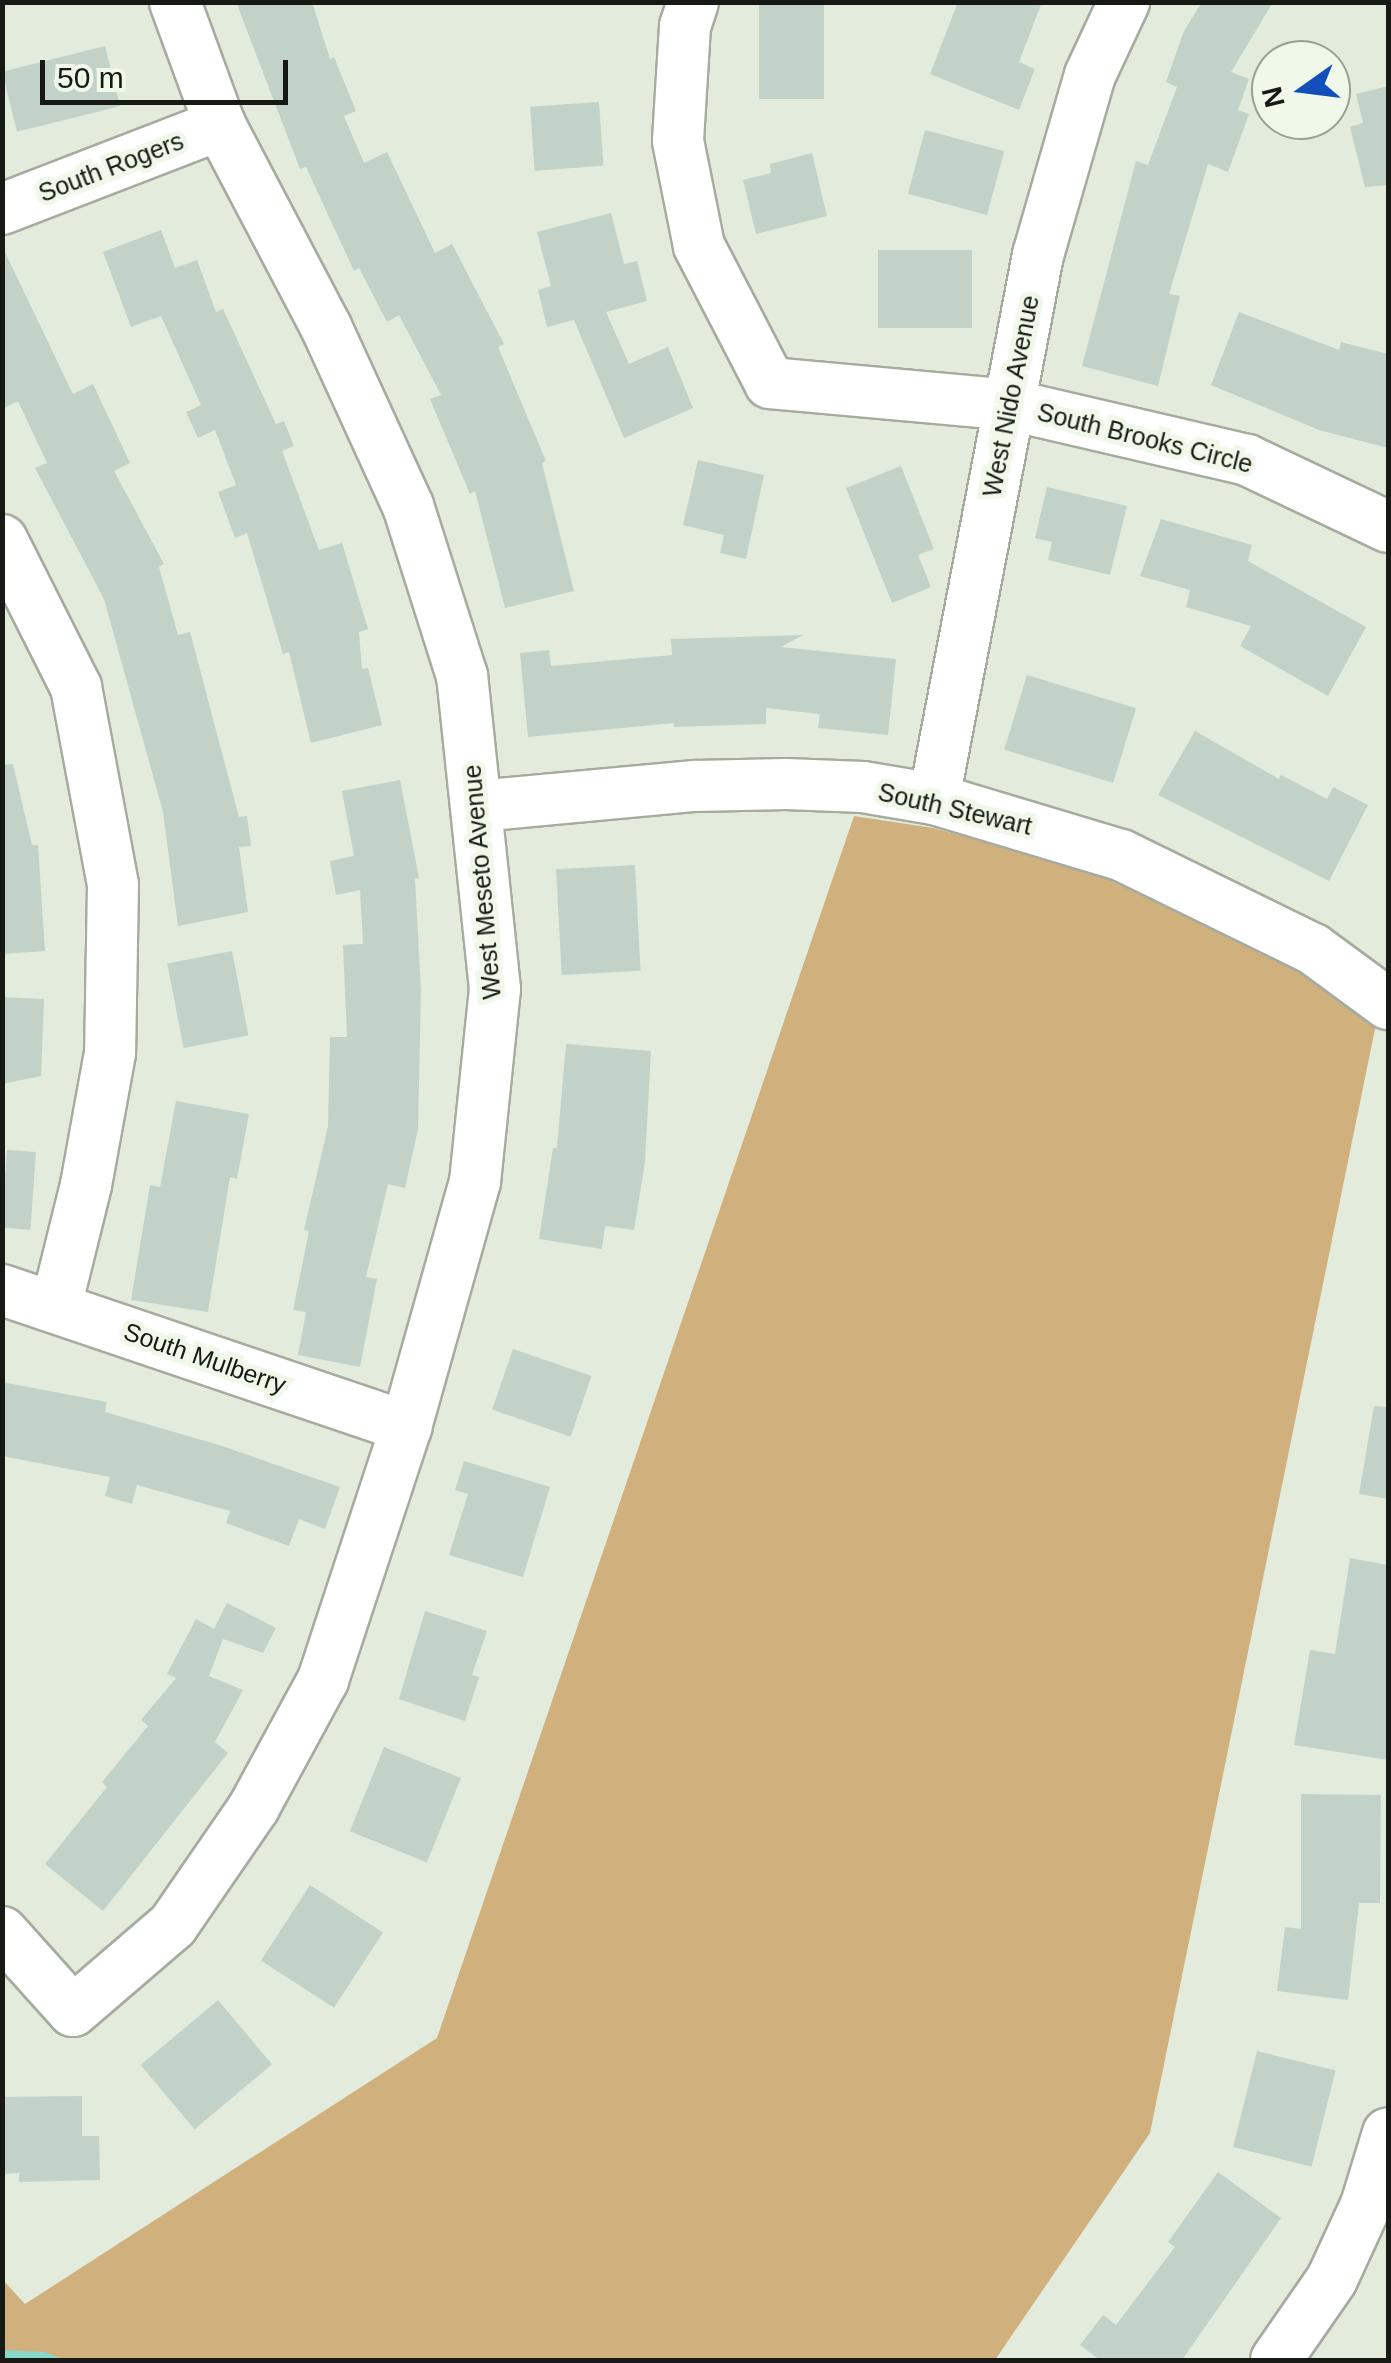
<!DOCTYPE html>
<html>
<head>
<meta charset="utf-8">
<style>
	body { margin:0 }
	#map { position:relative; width:1391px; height:2363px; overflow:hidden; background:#e2ebdc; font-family:Arial,sans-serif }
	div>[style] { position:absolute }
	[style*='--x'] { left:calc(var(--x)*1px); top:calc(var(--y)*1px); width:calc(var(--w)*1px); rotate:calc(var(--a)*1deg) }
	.green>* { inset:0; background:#d0b17d }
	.water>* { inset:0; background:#89d6ca }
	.building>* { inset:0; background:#c3d2c8; transform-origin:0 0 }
	.roads { filter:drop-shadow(2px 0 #a5ac9f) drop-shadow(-2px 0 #a5ac9f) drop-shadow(0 2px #a5ac9f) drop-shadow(0 -2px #a5ac9f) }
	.minor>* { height:50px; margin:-25px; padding:0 25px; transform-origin:25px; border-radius:25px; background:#fff }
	span { translate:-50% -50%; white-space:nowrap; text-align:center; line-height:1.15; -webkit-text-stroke:10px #eff8e9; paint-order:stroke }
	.street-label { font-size:25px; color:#161914 }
	.frame { position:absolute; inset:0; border:5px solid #161914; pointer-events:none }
	.north { position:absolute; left:1251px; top:40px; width:100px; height:100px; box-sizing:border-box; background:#eff8e9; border:2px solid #989f94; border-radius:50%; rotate:256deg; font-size:28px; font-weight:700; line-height:40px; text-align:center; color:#161914 }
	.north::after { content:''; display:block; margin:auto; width:35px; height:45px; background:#134fba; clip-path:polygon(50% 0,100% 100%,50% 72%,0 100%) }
	.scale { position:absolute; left:40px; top:60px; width:248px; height:45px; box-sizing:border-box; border:5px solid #161914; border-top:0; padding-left:12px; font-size:30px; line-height:35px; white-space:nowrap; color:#161914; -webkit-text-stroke:8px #eff8e9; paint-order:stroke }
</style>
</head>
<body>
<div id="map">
	<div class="green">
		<i style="clip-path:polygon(854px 816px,933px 828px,1100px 873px,1285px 955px,1377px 1019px,1150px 2133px,995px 2360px,3px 2360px,2px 2279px,25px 2304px,437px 2038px)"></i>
	</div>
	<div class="water">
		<i style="clip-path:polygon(2px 2350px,45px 2352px,64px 2360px,3px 2360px)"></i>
	</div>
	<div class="building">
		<i style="clip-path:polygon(236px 2px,312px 2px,330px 59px,334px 57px,356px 111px,344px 116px,364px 163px,387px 152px,435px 253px,452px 244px,504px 344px,498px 347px,546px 461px,542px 463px,574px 591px,505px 608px,475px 491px,470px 494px,430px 399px,441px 395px,399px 315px,387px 322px,359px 268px,354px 271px,306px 167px,300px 169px)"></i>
		<i style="left:759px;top:2px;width:65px;height:97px"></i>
		<i style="clip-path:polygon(958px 2px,1042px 2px,1019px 62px,1035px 69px,1019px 110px,930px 74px)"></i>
		<i style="clip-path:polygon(1202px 2px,1273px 2px,1231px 72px,1249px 79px,1238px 110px,1249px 114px,1228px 172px,1208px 164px,1169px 294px,1180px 296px,1158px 386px,1082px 366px,1136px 161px,1148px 165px,1177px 87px,1166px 82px,1184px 31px)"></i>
		<i style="left:105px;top:46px;width:62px;height:106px;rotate:76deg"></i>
		<i style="clip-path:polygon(1388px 86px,1388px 185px,1365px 187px,1350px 127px,1363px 123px,1356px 94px)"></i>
		<i style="left:599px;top:102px;width:64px;height:69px;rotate:86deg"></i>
		<i style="left:925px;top:130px;width:82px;height:66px;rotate:15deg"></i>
		<i style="clip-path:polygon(812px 153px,827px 216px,756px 234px,743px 180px,771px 173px,770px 164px)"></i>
		<i style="clip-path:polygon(611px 213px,624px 264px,637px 261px,647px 301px,606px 312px,629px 364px,668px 347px,693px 408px,624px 438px,574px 320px,547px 327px,538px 290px,551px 286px,537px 232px)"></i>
		<i style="clip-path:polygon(161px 230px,175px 268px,197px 260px,216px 312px,223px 309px,276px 424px,284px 421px,294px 446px,282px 451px,319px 550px,342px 543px,368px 629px,359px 632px,362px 669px,368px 668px,382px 725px,311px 743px,289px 652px,283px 654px,247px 533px,235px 538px,218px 492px,236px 485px,215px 430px,198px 438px,186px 412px,201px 405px,161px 316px,131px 327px,103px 252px)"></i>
		<i style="clip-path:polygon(2px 246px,73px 394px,93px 384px,130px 463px,114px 471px,164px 564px,159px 567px,178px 635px,190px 632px,239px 817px,247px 816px,251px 846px,239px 847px,248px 912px,178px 926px,163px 812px,104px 599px,35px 468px,47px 463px,18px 401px,2px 409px)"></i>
		<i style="left:878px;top:250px;width:94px;height:78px"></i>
		<i style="clip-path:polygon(1239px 312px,1339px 350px,1341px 342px,1388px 354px,1388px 448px,1319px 430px,1211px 385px)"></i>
		<i style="clip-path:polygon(698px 460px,764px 475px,746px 559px,720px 553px,724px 535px,683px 525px)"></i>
		<i style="clip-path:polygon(901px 466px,934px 549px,918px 555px,931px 587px,892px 603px,846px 488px)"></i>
		<i style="clip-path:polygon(1047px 487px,1127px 506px,1110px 575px,1048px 560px,1052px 542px,1035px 538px)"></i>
		<i style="clip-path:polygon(1161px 519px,1252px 545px,1248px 561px,1366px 627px,1328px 696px,1240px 646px,1251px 626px,1186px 607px,1190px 590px,1140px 576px)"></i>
		<i style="clip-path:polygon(803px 635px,781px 647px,896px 659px,888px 735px,818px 728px,820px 714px,766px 708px,766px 724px,674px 727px,674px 723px,528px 737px,520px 653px,549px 650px,551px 666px,672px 655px,671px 639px)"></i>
		<i style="left:1027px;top:675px;width:114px;height:78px;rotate:17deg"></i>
		<i style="clip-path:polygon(1195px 731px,1279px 779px,1281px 775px,1327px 799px,1333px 787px,1368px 805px,1329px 881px,1158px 795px)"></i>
		<i style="clip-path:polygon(13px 764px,32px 845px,38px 845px,45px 951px,2px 954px,2px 765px)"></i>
		<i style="clip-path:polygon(400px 780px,419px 878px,415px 879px,421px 991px,418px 1129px,405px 1188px,388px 1184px,366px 1277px,377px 1279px,360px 1367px,298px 1355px,306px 1312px,293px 1310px,309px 1231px,304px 1230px,328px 1126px,330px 1037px,347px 1037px,343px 945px,363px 944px,360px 890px,336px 895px,330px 861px,354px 856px,342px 791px)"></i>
		<i style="left:635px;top:865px;width:106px;height:79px;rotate:87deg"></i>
		<i style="left:232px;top:951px;width:86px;height:66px;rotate:79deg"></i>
		<i style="clip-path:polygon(2px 997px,44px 999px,41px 1076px,2px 1084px)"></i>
		<i style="clip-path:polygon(566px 1044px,651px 1051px,645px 1162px,634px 1230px,605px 1226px,602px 1249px,539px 1239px,553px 1148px,557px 1148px)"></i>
		<i style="clip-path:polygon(176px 1101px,249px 1114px,237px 1179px,230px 1177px,208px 1312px,131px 1300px,150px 1185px,160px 1187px)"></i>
		<i style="left:7px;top:1150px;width:29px;height:78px;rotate:4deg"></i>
		<i style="left:513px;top:1349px;width:83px;height:64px;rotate:19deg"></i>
		<i style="clip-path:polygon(2px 1382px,107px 1402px,105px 1412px,219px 1445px,340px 1487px,325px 1529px,299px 1519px,289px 1546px,226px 1523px,230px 1511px,137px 1485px,132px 1504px,105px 1496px,110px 1477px,2px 1456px)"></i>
		<i style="clip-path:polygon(1374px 1406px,1388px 1407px,1388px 1499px,1359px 1494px)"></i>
		<i style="clip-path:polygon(464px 1461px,550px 1487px,523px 1577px,449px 1555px,468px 1494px,455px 1490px)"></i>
		<i style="clip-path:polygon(1350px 1558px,1388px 1565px,1388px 1760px,1294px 1745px,1310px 1650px,1335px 1654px)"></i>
		<i style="clip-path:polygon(227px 1603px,276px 1628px,263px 1653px,223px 1639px,209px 1676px,243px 1690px,215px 1742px,228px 1753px,103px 1911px,45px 1864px,107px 1787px,102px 1782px,148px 1726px,141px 1720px,176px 1678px,167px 1674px,196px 1619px,214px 1629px)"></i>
		<i style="clip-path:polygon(425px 1611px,487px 1631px,472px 1675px,479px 1677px,465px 1721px,399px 1699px)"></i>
		<i style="left:384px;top:1747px;width:83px;height:91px;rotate:22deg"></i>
		<i style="clip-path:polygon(1301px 1794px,1381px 1795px,1380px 1903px,1359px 1903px,1348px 2000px,1277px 1991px,1285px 1927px,1301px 1929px)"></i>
		<i style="left:310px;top:1885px;width:87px;height:90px;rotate:33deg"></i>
		<i style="left:218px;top:2000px;width:84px;height:101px;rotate:50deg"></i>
		<i style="left:1257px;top:2051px;width:81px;height:99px;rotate:14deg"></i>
		<i style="clip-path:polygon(82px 2096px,82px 2136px,99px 2136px,100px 2180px,19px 2182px,19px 2173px,2px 2174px,2px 2097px)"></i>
		<i style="clip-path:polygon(1218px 2172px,1281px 2218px,1182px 2360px,1100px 2360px,1080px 2345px,1103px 2315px,1116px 2325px,1175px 2247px,1168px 2242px)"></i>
	</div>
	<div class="roads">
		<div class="minor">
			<i style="--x:693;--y:2;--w:25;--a:108"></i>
			<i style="--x:685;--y:26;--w:115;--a:93.5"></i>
			<i style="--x:678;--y:141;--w:107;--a:78.7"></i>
			<i style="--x:699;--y:246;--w:154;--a:62.6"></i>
			<i style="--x:770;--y:383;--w:242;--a:5.2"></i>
			<i style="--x:1011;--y:405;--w:242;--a:13.1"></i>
			<i style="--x:1247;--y:460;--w:156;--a:25.4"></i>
			<i style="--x:2;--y:209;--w:234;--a:-21.1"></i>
			<i style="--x:2;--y:540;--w:165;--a:63.3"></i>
			<i style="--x:76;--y:687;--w:201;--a:79.4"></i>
			<i style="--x:113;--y:885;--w:168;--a:91"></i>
			<i style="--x:110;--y:1053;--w:134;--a:100.3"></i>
			<i style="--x:86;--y:1185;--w:125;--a:103.9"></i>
			<i style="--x:934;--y:799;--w:554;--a:-79.18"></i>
			<i style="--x:1038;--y:255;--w:187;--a:-73.9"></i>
			<i style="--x:1090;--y:75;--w:81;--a:-65"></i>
			<i style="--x:478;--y:806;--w:218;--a:-5.3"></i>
			<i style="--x:695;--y:786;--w:91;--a:-1.3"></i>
			<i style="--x:786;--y:784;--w:77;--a:2.2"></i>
			<i style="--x:863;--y:787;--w:72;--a:9.6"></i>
			<i style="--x:934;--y:799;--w:195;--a:16.7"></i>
			<i style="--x:1121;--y:855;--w:214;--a:26.1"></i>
			<i style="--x:1313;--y:949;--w:93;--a:36.3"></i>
			<i style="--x:2;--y:1290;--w:427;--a:18.7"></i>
			<i style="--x:2;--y:1932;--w:106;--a:48.1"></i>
			<i style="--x:73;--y:2011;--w:132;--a:-40.7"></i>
			<i style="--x:173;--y:1925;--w:143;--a:-55.5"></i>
			<i style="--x:254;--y:1807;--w:145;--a:-61.5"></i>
			<i style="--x:323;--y:1680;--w:266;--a:-71.8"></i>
			<i style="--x:406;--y:1427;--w:255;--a:-74.3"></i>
			<i style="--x:475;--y:1182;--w:194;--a:-84.1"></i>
			<i style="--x:495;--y:989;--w:315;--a:-96"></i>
			<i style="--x:462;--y:676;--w:178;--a:-107.6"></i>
			<i style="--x:408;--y:506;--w:197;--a:-114.6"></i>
			<i style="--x:326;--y:327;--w:228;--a:-117.7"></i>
			<i style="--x:220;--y:125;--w:131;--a:-110.1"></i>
			<i style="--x:1276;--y:2360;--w:98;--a:-55.3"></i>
			<i style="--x:1332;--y:2279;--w:81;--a:-65.3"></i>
			<i style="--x:1366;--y:2205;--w:75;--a:-73"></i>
		</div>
	</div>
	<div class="street-label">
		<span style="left:111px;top:167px;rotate:-21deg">South Rogers</span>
		<span style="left:1011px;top:396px;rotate:-79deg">West Nido Avenue</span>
		<span style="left:1145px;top:438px;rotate:14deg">South Brooks Circle</span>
		<span style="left:955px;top:809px;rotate:13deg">South Stewart</span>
		<span style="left:482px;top:882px;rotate:-95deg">West Meseto Avenue</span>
		<span style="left:205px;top:1358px;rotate:19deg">South Mulberry</span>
	</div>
	<div class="frame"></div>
	<div class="north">N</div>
	<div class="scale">50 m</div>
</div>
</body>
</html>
